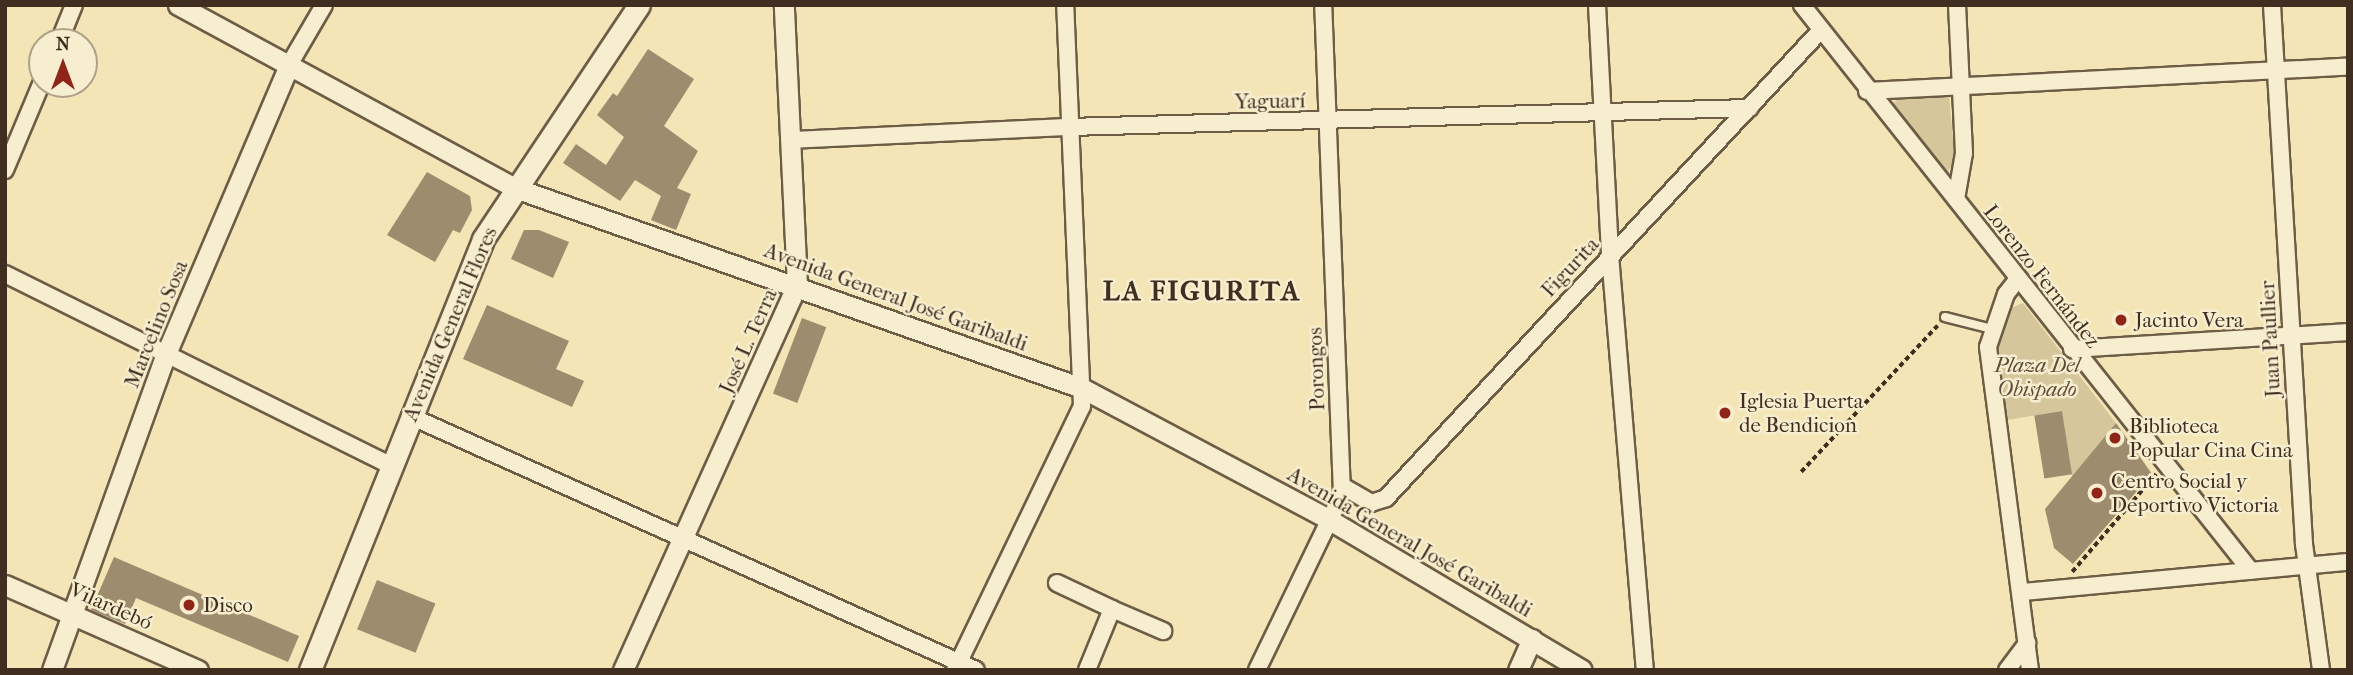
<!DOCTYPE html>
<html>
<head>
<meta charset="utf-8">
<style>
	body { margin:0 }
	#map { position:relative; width:2353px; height:675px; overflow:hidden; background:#f3e5b5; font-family:"IM FELL French Canon",serif }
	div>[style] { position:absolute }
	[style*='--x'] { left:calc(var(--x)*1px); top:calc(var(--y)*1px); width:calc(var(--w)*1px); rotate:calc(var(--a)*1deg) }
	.green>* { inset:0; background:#d5c69c }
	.building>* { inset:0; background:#9d8d6e; transform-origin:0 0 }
	.path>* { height:3.5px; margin-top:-1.75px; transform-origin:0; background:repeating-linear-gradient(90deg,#402e21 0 5px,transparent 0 8.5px) }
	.roads { filter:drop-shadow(2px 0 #6d5c46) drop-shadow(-2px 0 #6d5c46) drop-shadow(0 2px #6d5c46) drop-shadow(0 -2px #6d5c46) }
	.service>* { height:8px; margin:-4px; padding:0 4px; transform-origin:4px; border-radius:4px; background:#f7eecf }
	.minor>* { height:16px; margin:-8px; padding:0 8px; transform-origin:8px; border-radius:8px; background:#f7eecf }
	.tertiary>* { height:19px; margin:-9.5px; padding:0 9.5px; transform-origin:9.5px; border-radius:9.5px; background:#f7eecf }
	.secondary>* { height:21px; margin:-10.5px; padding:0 10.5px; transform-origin:10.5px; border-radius:10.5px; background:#f7eecf }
	.dots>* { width:19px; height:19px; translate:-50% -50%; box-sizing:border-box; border:4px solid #f7eecf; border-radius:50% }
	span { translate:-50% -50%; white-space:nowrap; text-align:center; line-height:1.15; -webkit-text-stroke:5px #f7eecf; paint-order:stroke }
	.street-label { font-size:21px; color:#402e21 }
	.poi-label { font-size:21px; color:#402e21 }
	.left { translate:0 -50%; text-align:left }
	.park-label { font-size:21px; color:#5e4c3a; font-style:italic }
	.district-label { font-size:28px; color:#402e21; font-weight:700; letter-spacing:2px }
	.frame { position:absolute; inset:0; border:7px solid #402e21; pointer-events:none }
	.north { position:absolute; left:28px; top:28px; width:70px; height:70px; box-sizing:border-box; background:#f7eecf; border:2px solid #aea189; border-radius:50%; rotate:0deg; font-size:19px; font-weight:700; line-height:28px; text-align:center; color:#402e21 }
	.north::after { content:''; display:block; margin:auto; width:24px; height:32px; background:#8f2418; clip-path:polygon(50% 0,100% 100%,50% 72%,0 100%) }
</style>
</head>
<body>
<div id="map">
	<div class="green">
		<i style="clip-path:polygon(1949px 96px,1955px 162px,1947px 172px,1892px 104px,1898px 99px)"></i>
		<i style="clip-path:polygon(2023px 303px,2116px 423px,2072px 477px,2062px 411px,2007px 420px,1997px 352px,2011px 308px)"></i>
	</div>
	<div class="building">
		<i style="clip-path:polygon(648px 49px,694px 79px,664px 126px,698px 151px,677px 188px,691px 194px,676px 230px,651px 220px,661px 196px,635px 180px,620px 201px,563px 163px,576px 144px,606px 165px,624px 137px,597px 115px,613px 93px,617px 96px)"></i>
		<i style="clip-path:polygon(427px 172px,470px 196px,472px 210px,460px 233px,453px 230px,435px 262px,387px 235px)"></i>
		<i style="clip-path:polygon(524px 230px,539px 230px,569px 242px,553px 278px,511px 259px)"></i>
		<i style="clip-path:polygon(487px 305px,569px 341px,556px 369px,584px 381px,572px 407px,463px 359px)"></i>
		<i style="left:802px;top:318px;width:26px;height:81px;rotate:21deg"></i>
		<i style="left:2062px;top:411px;width:64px;height:28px;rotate:81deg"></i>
		<i style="clip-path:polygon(2116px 423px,2152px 474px,2073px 564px,2054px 548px,2045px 509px)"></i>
		<i style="clip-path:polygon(114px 557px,299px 636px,288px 662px,136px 598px,125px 624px,91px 610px)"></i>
		<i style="left:377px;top:580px;width:63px;height:53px;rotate:22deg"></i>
	</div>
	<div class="path">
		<i style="--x:1801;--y:472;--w:200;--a:-47"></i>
		<i style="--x:2072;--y:572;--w:129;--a:-49.4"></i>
	</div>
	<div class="roads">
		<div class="service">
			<i style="--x:1945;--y:317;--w:49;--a:14.3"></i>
		</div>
		<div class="minor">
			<i style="--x:1597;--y:5;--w:250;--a:87"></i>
			<i style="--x:1610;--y:255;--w:416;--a:85.2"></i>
			<i style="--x:1802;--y:5;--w:722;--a:51.58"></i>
			<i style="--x:2272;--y:5;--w:540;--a:86.6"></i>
			<i style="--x:2304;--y:544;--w:127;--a:82.3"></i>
			<i style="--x:59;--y:42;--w:40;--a:-68"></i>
			<i style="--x:289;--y:65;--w:69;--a:-59.7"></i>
			<i style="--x:1867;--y:91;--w:482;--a:-2.9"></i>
			<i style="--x:791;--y:140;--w:278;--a:-2.7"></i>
			<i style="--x:1069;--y:127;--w:681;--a:-1.6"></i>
			<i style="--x:5;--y:170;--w:95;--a:-67.2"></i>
			<i style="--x:1956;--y:199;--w:47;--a:-80.1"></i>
			<i style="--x:1964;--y:153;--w:148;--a:-92.7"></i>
			<i style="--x:5;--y:274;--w:430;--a:26.4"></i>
			<i style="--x:2017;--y:280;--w:18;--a:128"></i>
			<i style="--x:2006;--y:294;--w:56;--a:108.8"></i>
			<i style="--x:1988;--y:347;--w:326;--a:82.6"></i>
			<i style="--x:2072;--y:349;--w:277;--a:-3.5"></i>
			<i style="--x:410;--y:416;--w:620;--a:24.17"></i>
			<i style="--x:1342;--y:486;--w:34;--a:30"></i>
			<i style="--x:1371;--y:503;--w:16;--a:-18"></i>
			<i style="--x:1386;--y:498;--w:639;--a:-47.09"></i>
			<i style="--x:1057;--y:583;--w:61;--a:25.3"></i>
			<i style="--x:1112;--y:609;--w:66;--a:112.3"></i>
			<i style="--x:2023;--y:592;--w:326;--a:-5.3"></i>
			<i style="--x:1112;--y:609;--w:56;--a:23.3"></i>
			<i style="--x:955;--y:670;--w:293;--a:-64.3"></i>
			<i style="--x:1082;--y:406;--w:401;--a:-92.4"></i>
			<i style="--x:1257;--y:670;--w:195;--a:-64.2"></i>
			<i style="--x:1342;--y:494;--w:489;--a:-92.2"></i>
			<i style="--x:2007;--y:670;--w:34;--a:-53"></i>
		</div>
		<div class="tertiary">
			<i style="--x:178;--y:5;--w:383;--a:28.5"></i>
			<i style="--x:515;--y:188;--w:601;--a:19.43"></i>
			<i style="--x:1082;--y:388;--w:279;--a:28"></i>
			<i style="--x:1328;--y:519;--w:295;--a:30.7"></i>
			<i style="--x:5;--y:585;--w:211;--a:23.8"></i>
			<i style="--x:52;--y:670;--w:334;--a:-70.2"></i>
			<i style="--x:165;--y:356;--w:316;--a:-66.9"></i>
			<i style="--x:623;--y:670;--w:422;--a:-65.7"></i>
			<i style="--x:797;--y:285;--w:280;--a:-92.7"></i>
			<i style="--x:1518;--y:670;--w:34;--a:-66"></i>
		</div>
		<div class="secondary">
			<i style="--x:310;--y:670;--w:464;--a:-68.1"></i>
			<i style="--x:483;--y:239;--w:281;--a:-56.3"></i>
		</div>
	</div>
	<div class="dots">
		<i style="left:2121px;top:320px;background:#8f2418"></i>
		<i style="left:1725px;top:413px;background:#8f2418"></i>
		<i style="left:2115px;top:438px;background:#8f2418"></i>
		<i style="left:2097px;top:493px;background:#8f2418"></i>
		<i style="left:189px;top:605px;background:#8f2418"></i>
	</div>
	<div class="street-label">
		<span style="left:1270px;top:101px;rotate:-1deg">Yaguarí</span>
		<span style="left:1570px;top:267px;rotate:-47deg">Figurita</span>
		<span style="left:2042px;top:276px;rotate:52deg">Lorenzo Fernández</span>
		<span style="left:896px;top:297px;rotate:20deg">Avenida General José Garibaldi</span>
		<span style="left:156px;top:324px;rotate:-68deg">Marcelino Sosa</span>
		<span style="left:450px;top:324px;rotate:-67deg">Avenida General Flores</span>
		<span style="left:2270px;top:339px;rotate:-93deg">Juan Paullier</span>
		<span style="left:748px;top:341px;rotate:-66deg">José L. Terra</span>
		<span style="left:1316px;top:369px;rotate:-92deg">Porongos</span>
		<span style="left:1410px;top:542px;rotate:30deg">Avenida General José Garibaldi</span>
		<span style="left:111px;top:606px;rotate:24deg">Vilardebó</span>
	</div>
	<div class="poi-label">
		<span class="left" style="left:2135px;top:320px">Jacinto Vera</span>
		<span class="left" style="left:1739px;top:413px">Iglesia Puerta<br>de Bendicion</span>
		<span class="left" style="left:2129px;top:438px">Biblioteca<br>Popular Cina Cina</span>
		<span class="left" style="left:2111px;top:493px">Centro Social y<br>Deportivo Victoria</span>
		<span class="left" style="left:203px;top:605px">Disco</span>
	</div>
	<div class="park-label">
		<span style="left:2037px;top:377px">Plaza Del<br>Obispado</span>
	</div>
	<div class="district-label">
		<span style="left:1202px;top:291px">LA FIGURITA</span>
	</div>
	<div class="frame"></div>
	<div class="north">N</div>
</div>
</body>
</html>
